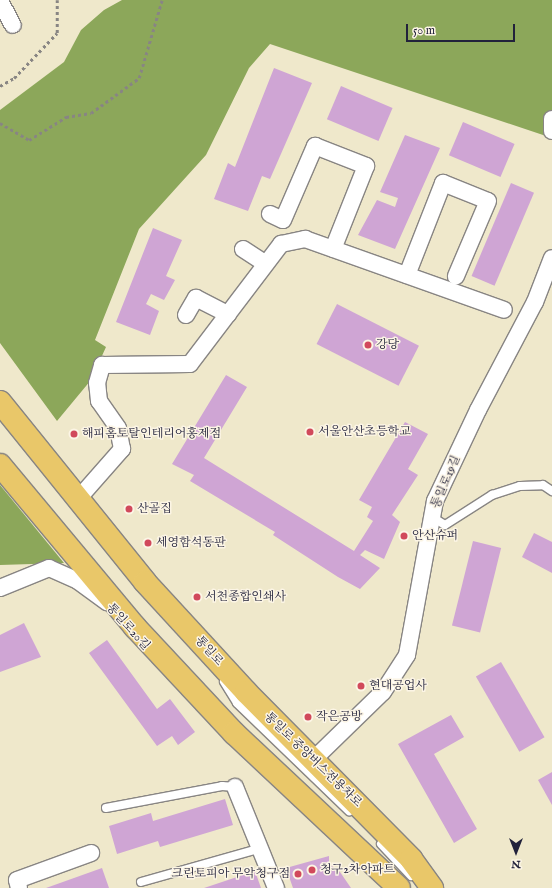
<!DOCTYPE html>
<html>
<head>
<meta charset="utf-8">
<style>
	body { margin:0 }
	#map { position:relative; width:552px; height:888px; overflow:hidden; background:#efe8cb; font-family:"IM FELL English","Noto Serif KR",serif }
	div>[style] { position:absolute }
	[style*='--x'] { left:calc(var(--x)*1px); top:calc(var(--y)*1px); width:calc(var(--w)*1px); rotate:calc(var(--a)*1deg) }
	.forest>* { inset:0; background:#8ca75a }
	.building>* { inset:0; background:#cfa5d4; transform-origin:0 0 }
	.path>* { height:2.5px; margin-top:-1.25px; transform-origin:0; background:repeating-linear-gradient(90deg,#888583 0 3px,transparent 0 6px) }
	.roads { filter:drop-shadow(1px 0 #888583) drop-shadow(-1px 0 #888583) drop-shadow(0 1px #888583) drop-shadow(0 -1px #888583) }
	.service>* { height:8px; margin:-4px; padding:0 4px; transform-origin:4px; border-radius:4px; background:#fff }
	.minor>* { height:16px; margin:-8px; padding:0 8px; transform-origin:8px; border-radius:8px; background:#fff }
	.primary>* { height:22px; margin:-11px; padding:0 11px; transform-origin:11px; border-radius:11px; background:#e9c769 }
	.dots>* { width:11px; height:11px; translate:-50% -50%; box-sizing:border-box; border:2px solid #fcf5e5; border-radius:50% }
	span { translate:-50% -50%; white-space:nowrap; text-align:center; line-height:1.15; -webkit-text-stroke:3px #fcf5e5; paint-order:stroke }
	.poi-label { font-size:12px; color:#22223b }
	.left { translate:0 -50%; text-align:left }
	.right { translate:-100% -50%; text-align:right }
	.street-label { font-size:12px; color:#22223b }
	.north { position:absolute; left:496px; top:832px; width:40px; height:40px; -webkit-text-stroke:3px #fcf5e5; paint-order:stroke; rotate:180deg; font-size:11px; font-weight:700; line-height:16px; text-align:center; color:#22223b }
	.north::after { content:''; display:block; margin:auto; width:14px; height:18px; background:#22223b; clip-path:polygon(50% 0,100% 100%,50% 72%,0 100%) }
	.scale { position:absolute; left:406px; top:24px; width:109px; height:18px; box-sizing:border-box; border:2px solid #22223b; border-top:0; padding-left:5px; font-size:12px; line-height:14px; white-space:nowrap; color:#22223b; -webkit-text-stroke:3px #fcf5e5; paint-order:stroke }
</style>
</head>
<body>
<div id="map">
	<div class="forest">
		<i style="clip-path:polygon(122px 0,552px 0,552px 138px,270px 44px,249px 68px,206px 155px,139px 229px,95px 340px,106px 347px,91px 380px,57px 421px,0 343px,0 110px,64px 62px,81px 30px,104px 10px)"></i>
		<i style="clip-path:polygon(0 485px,64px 563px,0 565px)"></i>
	</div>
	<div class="building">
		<i style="clip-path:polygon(274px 68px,312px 83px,270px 179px,262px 176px,248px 211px,214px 199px,228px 163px,235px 167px)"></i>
		<i style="left:341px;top:86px;width:56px;height:36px;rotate:23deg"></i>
		<i style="left:463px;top:122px;width:56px;height:36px;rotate:23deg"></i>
		<i style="clip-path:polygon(405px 135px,440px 148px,395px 249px,358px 235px,377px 200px,395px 207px,398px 198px,380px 192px)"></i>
		<i style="left:511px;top:183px;width:25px;height:101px;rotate:23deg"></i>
		<i style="clip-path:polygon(153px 228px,182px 240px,166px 276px,175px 280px,164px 300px,151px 294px,146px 304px,159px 311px,150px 335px,116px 322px)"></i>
		<i style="left:337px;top:304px;width:92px;height:45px;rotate:27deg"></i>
		<i style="clip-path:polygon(226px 375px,247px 387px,204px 458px,354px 551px,373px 521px,367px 517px,372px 507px,359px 500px,405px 422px,428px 434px,408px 469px,418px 475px,392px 515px,400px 522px,384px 559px,365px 550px,360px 555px,380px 568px,360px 589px,338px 577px,273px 535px,275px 532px,190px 481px,194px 475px,172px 464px)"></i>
		<i style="clip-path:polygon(534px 533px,552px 542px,552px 573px,522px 557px)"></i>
		<i style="left:473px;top:541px;width:29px;height:87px;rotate:14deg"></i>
		<i style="clip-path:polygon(24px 623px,41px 657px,0 672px,0 635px)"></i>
		<i style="clip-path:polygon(107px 640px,157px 709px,170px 699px,195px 732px,178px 745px,172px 736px,157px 746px,89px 653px)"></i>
		<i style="left:501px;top:662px;width:87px;height:29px;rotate:60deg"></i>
		<i style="clip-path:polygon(451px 715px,464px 737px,434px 754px,477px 829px,454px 843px,398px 744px)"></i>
		<i style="clip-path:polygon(552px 772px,552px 805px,538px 780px)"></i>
		<i style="clip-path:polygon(225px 799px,233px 825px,160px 847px,158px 841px,117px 854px,109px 826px,151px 813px,153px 821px)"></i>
		<i style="clip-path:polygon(329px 856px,329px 864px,340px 872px,351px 888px,293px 888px,286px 868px)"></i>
		<i style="clip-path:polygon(102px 868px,109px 888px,46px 888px)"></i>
		<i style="clip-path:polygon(255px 871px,261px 888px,204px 888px)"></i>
	</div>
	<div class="path">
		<i style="--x:0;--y:86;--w:16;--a:-30"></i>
		<i style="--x:14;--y:78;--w:62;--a:-46.3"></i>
		<i style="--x:57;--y:33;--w:33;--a:-90"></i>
		<i style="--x:0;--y:123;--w:34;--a:30"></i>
		<i style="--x:29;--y:140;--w:44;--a:-31.9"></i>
		<i style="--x:66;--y:117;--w:25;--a:-9"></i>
		<i style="--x:91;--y:113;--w:59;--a:-36.1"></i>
		<i style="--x:139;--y:78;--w:81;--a:-73.6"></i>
	</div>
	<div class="roads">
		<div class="service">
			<i style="--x:432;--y:517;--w:15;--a:32"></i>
			<i style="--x:445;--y:525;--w:56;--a:-32.6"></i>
			<i style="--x:492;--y:495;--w:29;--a:-18"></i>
			<i style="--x:520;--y:486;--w:23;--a:-2"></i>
			<i style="--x:543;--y:485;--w:11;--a:34"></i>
			<i style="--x:224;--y:682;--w:25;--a:58"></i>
			<i style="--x:237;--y:703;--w:156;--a:44"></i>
			<i style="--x:106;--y:808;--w:118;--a:-10.7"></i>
			<i style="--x:222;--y:786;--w:13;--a:4"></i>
			<i style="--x:381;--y:844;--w:44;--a:46.8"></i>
			<i style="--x:141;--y:882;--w:122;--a:-15.8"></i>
		</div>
		<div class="minor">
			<i style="--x:0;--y:1;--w:27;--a:62"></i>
			<i style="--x:552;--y:119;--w:12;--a:90"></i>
			<i style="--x:270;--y:214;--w:14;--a:25"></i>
			<i style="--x:283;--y:220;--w:81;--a:-66.6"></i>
			<i style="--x:315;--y:146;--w:55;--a:21.4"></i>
			<i style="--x:366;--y:166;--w:89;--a:111.7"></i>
			<i style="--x:243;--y:249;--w:27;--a:33"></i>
			<i style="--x:407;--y:275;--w:99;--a:-68.6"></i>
			<i style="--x:443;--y:183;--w:48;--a:21.8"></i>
			<i style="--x:488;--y:201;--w:82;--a:113.1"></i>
			<i style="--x:186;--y:315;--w:20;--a:-60"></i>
			<i style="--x:196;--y:298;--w:36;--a:27"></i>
			<i style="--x:78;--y:499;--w:67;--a:-48.7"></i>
			<i style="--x:122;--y:449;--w:21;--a:-101"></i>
			<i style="--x:118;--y:428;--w:33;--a:-125"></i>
			<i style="--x:99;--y:401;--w:18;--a:-96"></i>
			<i style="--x:97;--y:383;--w:19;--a:-74"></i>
			<i style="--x:102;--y:365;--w:88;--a:-0.7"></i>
			<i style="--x:190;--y:364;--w:151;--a:-52.8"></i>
			<i style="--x:281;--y:244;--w:25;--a:-12"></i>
			<i style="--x:305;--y:239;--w:211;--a:19.6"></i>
			<i style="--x:0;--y:588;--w:53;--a:-22.2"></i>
			<i style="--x:49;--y:568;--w:32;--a:24"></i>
			<i style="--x:78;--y:581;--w:36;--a:36"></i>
			<i style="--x:314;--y:759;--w:96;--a:-44.2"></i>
			<i style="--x:383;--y:692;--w:44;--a:-57"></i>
			<i style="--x:407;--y:655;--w:157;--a:-79.7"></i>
			<i style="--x:435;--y:501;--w:101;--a:-64.7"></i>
			<i style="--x:478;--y:410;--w:122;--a:-62.2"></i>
			<i style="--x:535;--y:302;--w:47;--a:-68.9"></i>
			<i style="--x:235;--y:787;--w:109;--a:67.9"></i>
			<i style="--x:19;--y:888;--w:8;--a:-104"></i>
			<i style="--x:17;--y:880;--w:79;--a:-20"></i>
		</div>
		<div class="primary">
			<i style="--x:0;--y:402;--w:231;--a:51.1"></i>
			<i style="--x:145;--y:582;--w:149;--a:47.4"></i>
			<i style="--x:246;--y:692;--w:235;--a:45.3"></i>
			<i style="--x:411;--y:859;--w:36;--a:54"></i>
			<i style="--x:0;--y:465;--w:211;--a:50.2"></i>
			<i style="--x:135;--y:627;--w:145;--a:47"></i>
			<i style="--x:234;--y:733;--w:226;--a:43.2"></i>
		</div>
	</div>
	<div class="dots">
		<i style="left:368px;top:345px;background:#d1495b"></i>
		<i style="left:310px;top:432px;background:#d1495b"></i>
		<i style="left:74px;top:434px;background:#d1495b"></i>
		<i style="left:129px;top:509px;background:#d1495b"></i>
		<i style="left:404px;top:536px;background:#d1495b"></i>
		<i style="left:148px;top:543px;background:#d1495b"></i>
		<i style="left:197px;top:597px;background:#d1495b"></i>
		<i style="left:361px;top:686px;background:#d1495b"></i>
		<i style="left:308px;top:717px;background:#d1495b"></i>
		<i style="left:312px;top:870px;background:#d1495b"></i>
		<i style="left:298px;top:874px;background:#d1495b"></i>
	</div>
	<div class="poi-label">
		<span class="left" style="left:376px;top:345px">강당</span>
		<span class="left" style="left:318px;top:432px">서울안산초등학교</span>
		<span class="left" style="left:82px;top:434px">해피홈토탈인테리어홍제점</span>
		<span class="left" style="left:137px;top:509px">산골집</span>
		<span class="left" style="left:412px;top:536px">안산슈퍼</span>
		<span class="left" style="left:156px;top:543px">세영함석동판</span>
		<span class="left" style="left:205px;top:597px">서천종합인쇄사</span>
		<span class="left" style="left:369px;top:686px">현대공업사</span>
		<span class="left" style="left:316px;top:717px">작은공방</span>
		<span class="left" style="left:320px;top:870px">청구2차아파트</span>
		<span class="right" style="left:290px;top:874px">크린토피아 무악청구점</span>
	</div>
	<div class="street-label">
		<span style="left:446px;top:482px;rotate:-67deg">통일로19길</span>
		<span style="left:128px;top:627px;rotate:48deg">통일로20길</span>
		<span style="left:209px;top:651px;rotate:48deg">통일로</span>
		<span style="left:313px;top:760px;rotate:44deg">통일로 중앙버스전용차로</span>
	</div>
	<div class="north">N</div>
	<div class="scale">50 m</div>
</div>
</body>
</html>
